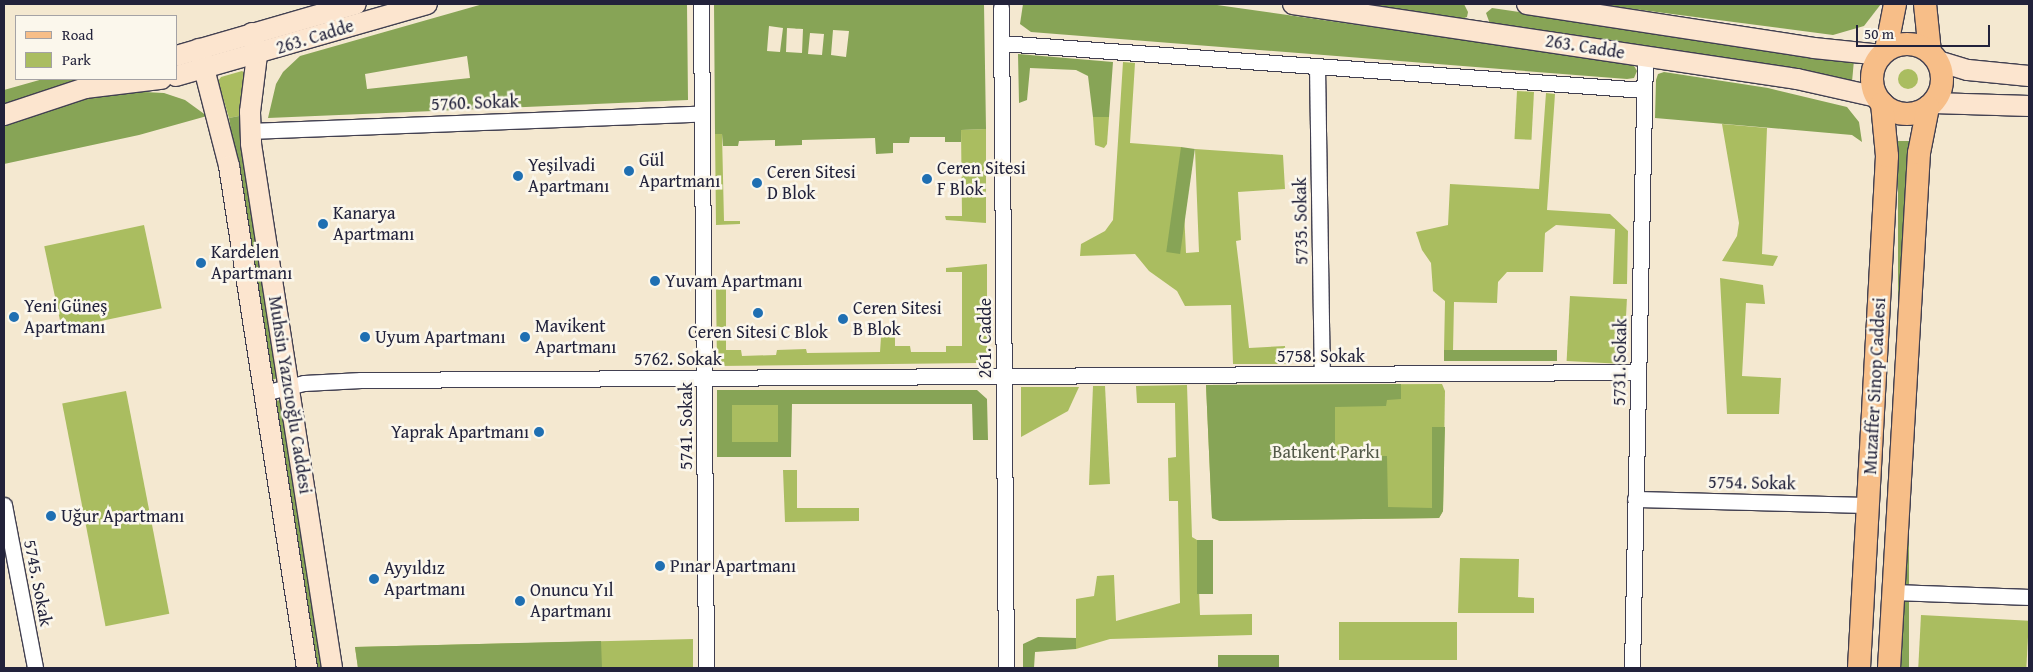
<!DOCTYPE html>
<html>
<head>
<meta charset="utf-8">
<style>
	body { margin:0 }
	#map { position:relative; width:2033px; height:672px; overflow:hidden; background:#f4e8d0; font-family:"Gentium Book Plus",serif }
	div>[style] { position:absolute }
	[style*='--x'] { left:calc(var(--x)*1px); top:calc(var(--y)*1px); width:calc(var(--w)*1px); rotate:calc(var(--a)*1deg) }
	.green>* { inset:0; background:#aabd60; transform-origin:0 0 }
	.round { border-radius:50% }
	.forest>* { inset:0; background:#87a456; transform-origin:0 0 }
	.roads { filter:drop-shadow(1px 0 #424051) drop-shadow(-1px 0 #424051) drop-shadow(0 1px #424051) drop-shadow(0 -1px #424051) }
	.street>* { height:15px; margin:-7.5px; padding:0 7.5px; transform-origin:7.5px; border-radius:7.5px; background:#fff }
	.secondary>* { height:20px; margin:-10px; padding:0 10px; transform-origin:10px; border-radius:10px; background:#fce5cf }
	.primary>* { height:22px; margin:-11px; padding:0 11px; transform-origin:11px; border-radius:11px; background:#f7be88 }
	.primary>.ring { margin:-11px; padding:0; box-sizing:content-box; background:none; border:22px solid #f7be88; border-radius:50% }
	.dots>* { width:14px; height:14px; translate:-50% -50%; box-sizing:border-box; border:2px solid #fbf7ec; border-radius:50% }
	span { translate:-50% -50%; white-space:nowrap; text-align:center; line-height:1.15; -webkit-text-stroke:5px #fbf7ec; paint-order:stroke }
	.street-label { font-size:18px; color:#22223b }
	.poi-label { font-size:18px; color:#22223b }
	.left { translate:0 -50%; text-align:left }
	.right { translate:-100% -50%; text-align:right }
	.park-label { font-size:18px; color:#525848 }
	.frame { position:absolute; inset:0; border:5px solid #22223b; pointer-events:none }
	.legend { position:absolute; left:15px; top:15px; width:162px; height:65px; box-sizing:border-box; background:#fbf7ec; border:1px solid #a4a2a5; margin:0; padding:6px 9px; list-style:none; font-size:15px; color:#22223b }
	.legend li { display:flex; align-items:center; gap:10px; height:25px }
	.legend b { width:25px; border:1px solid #a4a2a5 }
	.scale { position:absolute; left:1856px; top:25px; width:134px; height:22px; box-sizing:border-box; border:2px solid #22223b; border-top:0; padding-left:6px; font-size:15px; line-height:18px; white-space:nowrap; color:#22223b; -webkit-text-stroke:4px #fbf7ec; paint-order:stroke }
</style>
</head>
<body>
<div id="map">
	<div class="green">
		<i style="clip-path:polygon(1123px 62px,1135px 63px,1130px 143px,1181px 147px,1186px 253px,1199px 252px,1195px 149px,1283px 155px,1285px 189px,1238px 192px,1241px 240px,1236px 241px,1249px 348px,1285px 346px,1286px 364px,1233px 364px,1231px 305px,1185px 306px,1177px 291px,1149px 271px,1135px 254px,1080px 256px,1081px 244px,1105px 231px,1113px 220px)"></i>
		<i class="round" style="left:1898px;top:69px;width:20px;height:20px"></i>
		<i style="clip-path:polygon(242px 71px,245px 73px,239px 116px,229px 118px,218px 81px,221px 77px)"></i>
		<i style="left:1517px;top:91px;width:17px;height:48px;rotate:3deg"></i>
		<i style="clip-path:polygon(1546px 93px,1555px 94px,1547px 210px,1610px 214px,1628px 231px,1627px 284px,1613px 284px,1615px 229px,1556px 225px,1545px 233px,1543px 272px,1507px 272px,1498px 282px,1497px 303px,1454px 302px,1453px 351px,1444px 351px,1445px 301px,1433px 291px,1431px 263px,1422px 250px,1416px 232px,1448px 225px,1450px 184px,1539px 189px)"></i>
		<i style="clip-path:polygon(1093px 117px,1109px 117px,1107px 144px,1104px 148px,1095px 145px)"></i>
		<i style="clip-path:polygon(1722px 124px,1767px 128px,1762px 254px,1778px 256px,1773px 266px,1722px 261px,1737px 236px,1739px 223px)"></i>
		<i style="clip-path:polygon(986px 129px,986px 223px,946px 220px,945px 216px,962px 216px,961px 130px)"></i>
		<i style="clip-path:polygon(715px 134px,722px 134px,724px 221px,740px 221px,740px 224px,716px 225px)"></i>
		<i style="left:144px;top:225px;width:85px;height:102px;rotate:78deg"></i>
		<i style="clip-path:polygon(987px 264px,987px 355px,977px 363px,717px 366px,716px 288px,726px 288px,726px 350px,741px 350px,742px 356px,776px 355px,777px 350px,806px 349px,807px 353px,880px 352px,881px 337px,895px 336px,895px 346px,910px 346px,911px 352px,946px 352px,946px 346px,962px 346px,962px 272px,946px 272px,946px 268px)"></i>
		<i style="clip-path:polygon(1720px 278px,1763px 285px,1765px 304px,1746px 303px,1742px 376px,1781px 378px,1779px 414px,1727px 414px)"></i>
		<i style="left:1570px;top:296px;width:57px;height:65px;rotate:3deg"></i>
		<i style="clip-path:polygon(1442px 384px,1445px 391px,1443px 511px,1439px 518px,1220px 521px,1212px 518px,1206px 385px)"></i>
		<i style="clip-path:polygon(1187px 385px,1192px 537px,1197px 540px,1200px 615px,1252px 614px,1252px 635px,1110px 639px,1076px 649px,1076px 599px,1094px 596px,1097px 576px,1114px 575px,1116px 621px,1180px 603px,1178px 501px,1169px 501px,1168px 458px,1176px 457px,1175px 403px,1137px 403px,1136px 386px)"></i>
		<i style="clip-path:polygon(1093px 386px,1105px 386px,1110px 484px,1089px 485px)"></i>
		<i style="clip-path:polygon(1021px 387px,1079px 387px,1068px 411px,1021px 437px)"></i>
		<i style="left:717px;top:390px;width:74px;height:67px"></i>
		<i style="left:126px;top:391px;width:227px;height:65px;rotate:79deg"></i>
		<i style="clip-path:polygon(783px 470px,797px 470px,797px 508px,859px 508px,859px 521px,785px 522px)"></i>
		<i style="clip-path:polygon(1460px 558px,1519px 559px,1518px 597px,1534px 598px,1534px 613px,1458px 613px)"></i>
		<i style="left:1921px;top:615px;width:108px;height:53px;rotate:3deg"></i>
		<i style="left:1457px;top:622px;width:38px;height:118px;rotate:90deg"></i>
		<i style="clip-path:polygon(693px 639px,693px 668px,358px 668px,355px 647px)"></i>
	</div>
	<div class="forest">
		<i style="clip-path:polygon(evenodd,483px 4px,687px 4px,688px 100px,268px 118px,276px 84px,283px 72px,300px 56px,483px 4px,467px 56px,470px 78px,367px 89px,365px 74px,467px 56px)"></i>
		<i style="clip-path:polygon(evenodd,714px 4px,984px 4px,986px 129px,961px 130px,961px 142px,945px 142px,945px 137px,910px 137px,909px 143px,893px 143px,893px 153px,876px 154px,875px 138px,802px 140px,802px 145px,775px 146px,775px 140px,739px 141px,738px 146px,723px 146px,722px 134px,715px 134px,714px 4px,769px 26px,783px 28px,780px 52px,767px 51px,769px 26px,714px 4px,787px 28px,803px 29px,802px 53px,786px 52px,787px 28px,714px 4px,833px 30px,849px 31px,846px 57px,831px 55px,833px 30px,714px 4px,810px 33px,824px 34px,822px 55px,808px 54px,810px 33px)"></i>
		<i style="clip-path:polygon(1023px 4px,1210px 4px,1633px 64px,1637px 71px,1634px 78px,1627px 79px,1031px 32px,1020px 24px)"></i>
		<i style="clip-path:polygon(1347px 4px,1464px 4px,1468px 12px,1467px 17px,1459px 20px)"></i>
		<i style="clip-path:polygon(1595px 4px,1881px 4px,1864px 26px,1833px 35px)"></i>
		<i style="clip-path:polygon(1492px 8px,1854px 60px,1852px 82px,1490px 24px,1486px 13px)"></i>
		<i style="clip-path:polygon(1018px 54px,1113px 62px,1109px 117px,1093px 117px,1088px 76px,1076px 70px,1030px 68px,1027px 100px,1019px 103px)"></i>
		<i style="clip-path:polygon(1664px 72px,1768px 88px,1847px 107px,1859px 122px,1862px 142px,1852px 135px,1655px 118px,1656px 80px,1658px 74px)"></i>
		<i style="clip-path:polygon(43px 79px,86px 79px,85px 89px,164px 93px,185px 100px,207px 116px,139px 135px,4px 164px,4px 90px)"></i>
		<i style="clip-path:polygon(239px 116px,278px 378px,272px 380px,229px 118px)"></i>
		<i style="left:1898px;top:141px;width:11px;height:528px"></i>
		<i style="left:1181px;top:147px;width:14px;height:106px;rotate:8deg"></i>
		<i style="left:1557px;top:350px;width:11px;height:113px;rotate:90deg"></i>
		<i style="clip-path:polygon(1401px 384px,1401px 399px,1387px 400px,1386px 406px,1335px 407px,1335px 456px,1387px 456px,1388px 507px,1432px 508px,1432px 427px,1445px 427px,1443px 511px,1439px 518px,1220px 521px,1212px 518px,1206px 385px)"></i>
		<i style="clip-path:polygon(evenodd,717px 390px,977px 390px,987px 399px,988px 440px,973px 440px,972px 404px,792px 404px,791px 457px,717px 457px,717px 390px,732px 405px,778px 405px,778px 442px,732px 442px,732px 405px)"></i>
		<i style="left:281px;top:400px;width:271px;height:6px;rotate:81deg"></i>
		<i style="left:1197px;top:540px;width:16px;height:54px"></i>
		<i style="clip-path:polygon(1038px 637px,1076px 638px,1076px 649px,1035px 652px,1034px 668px,1023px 668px,1023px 644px)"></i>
		<i style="clip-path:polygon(601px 641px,602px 668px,358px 668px,355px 647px)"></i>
		<i style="left:1279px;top:655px;width:13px;height:61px;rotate:90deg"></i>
	</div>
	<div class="roads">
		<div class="street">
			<i style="--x:701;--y:4;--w:664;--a:89.57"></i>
			<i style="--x:1001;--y:8;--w:660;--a:89.57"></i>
			<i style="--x:1001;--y:43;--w:645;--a:4.18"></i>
			<i style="--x:1317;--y:66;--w:308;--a:89.1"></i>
			<i style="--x:250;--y:131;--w:452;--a:-2.2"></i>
			<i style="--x:264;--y:393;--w:41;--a:-14"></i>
			<i style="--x:304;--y:383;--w:57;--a:-3"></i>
			<i style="--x:361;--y:380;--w:1277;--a:-0.36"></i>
			<i style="--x:1635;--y:499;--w:233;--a:1.5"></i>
			<i style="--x:4;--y:505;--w:166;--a:79.2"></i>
			<i style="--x:1894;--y:592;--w:135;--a:2.1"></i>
			<i style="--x:1632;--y:668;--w:612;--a:-88.78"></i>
		</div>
		<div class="secondary">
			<i style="--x:1293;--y:4;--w:510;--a:8.46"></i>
			<i style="--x:1797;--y:79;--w:82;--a:12.7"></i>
			<i style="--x:1527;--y:4;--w:290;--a:8.7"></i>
			<i style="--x:1814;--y:48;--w:68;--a:5.9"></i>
			<i style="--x:252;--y:33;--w:23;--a:77"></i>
			<i style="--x:257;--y:55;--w:57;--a:97"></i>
			<i style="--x:250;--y:112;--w:32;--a:88"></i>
			<i style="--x:251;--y:144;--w:530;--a:81.21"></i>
			<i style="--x:199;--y:49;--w:121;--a:75.6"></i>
			<i style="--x:229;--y:166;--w:508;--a:81.17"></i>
			<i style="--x:176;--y:56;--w:187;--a:-16.1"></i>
			<i style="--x:1938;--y:61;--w:31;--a:17"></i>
			<i style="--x:1968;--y:70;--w:61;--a:5.6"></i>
			<i style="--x:176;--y:76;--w:261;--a:-16"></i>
			<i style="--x:112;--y:79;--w:28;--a:162"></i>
			<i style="--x:85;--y:88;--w:77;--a:-6.8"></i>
			<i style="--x:1933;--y:103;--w:96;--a:1.8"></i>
			<i style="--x:4;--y:115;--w:85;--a:-18.4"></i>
		</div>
		<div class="primary">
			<i style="--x:1925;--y:4;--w:48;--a:84.1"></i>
			<i class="ring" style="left:1872px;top:44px;width:48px;height:48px"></i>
			<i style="--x:1886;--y:50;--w:47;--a:-78.9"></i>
			<i style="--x:1859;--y:668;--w:513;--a:-86.87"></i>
			<i style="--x:1887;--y:156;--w:53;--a:-95.4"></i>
			<i style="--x:1889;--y:668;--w:516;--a:-86.67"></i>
			<i style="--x:1919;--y:153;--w:47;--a:-78.9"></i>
		</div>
	</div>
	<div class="dots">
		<i style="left:629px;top:171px;background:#1f6fb2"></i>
		<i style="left:518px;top:176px;background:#1f6fb2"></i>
		<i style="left:927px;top:179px;background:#1f6fb2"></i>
		<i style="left:757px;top:183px;background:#1f6fb2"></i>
		<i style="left:323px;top:224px;background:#1f6fb2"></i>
		<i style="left:201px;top:263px;background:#1f6fb2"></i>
		<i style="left:655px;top:281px;background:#1f6fb2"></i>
		<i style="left:758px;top:313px;background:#1f6fb2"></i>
		<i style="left:14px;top:317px;background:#1f6fb2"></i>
		<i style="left:843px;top:319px;background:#1f6fb2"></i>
		<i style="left:365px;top:337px;background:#1f6fb2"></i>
		<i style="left:525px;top:337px;background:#1f6fb2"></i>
		<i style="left:539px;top:432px;background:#1f6fb2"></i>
		<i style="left:51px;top:516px;background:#1f6fb2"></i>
		<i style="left:660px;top:566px;background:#1f6fb2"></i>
		<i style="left:374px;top:579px;background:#1f6fb2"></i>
		<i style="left:520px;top:601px;background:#1f6fb2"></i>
	</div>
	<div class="street-label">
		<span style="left:315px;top:37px;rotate:-17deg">263. Cadde</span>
		<span style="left:1585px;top:47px;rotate:9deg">263. Cadde</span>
		<span style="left:475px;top:103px;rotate:-2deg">5760. Sokak</span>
		<span style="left:1301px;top:221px;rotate:-91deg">5735. Sokak</span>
		<span style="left:985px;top:338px;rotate:-90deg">261. Cadde</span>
		<span style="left:1321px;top:356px">5758. Sokak</span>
		<span style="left:678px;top:359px">5762. Sokak</span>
		<span style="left:1620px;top:362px;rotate:-89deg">5731. Sokak</span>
		<span style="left:1875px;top:386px;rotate:-87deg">Muzaffer Sinop Caddesi</span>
		<span style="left:290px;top:395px;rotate:81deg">Muhsin Yazıcıoğlu Caddesi</span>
		<span style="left:686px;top:426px;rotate:-90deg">5741. Sokak</span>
		<span style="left:1752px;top:483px;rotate:1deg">5754. Sokak</span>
		<span style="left:38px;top:583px;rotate:79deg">5745. Sokak</span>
	</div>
	<div class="poi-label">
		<span class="left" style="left:639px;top:171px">Gül<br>Apartmanı</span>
		<span class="left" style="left:528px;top:176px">Yeşilvadi<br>Apartmanı</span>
		<span class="left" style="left:937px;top:179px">Ceren Sitesi<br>F Blok</span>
		<span class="left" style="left:767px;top:183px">Ceren Sitesi<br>D Blok</span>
		<span class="left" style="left:333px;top:224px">Kanarya<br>Apartmanı</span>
		<span class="left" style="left:211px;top:263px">Kardelen<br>Apartmanı</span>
		<span class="left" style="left:665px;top:281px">Yuvam Apartmanı</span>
		<span class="left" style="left:24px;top:317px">Yeni Güneş<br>Apartmanı</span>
		<span class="left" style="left:853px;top:319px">Ceren Sitesi<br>B Blok</span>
		<span class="left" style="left:535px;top:337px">Mavikent<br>Apartmanı</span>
		<span style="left:758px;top:332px">Ceren Sitesi C Blok</span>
		<span class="left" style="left:375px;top:337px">Uyum Apartmanı</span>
		<span class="right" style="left:529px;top:432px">Yaprak Apartmanı</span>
		<span class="left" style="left:61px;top:516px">Uğur Apartmanı</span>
		<span class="left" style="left:670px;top:566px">Pınar Apartmanı</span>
		<span class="left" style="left:384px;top:579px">Ayyıldız<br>Apartmanı</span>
		<span class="left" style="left:530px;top:601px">Onuncu Yıl<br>Apartmanı</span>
	</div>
	<div class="park-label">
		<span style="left:1326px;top:452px">Batıkent Parkı</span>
	</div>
	<div class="frame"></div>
	<ul class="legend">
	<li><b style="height:6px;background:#f7be88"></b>Road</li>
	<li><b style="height:14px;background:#aabd60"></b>Park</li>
	</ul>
	<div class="scale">50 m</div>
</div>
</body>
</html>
